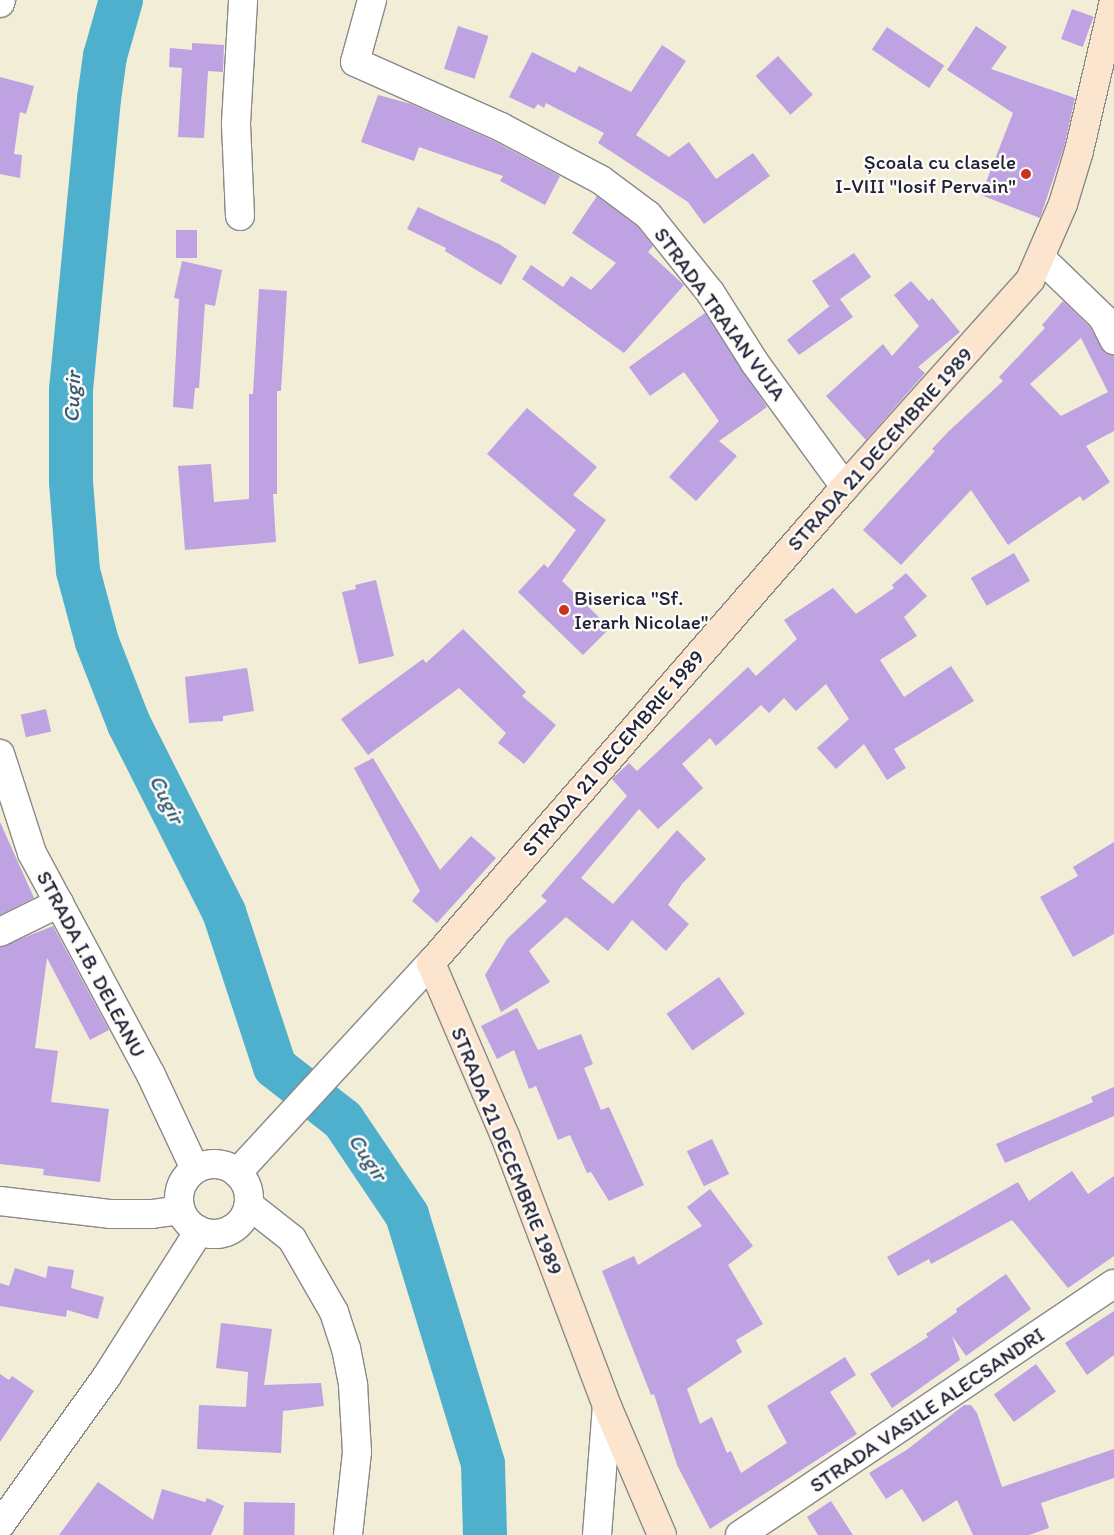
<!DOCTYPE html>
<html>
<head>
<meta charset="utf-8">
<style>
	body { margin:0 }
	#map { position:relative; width:1114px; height:1535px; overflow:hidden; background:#f1edd7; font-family:Itim,sans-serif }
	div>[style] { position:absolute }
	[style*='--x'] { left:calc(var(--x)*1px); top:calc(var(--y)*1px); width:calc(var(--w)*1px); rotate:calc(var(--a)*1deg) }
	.river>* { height:44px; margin:-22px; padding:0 22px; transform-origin:22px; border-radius:22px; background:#4eb0cd }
	.building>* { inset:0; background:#bea2e2; transform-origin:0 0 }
	.roads { filter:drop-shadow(1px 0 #8a8889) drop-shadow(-1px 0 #8a8889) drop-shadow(0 1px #8a8889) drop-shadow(0 -1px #8a8889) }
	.minor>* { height:28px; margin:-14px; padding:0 14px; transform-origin:14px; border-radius:14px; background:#fff }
	.minor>.ring { margin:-14px; padding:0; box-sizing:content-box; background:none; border:28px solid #fff; border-radius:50% }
	.secondary>* { height:28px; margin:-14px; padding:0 14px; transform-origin:14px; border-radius:14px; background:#fbe5cf }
	.dots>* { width:14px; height:14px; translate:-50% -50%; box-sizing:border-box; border:2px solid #fdfcf7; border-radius:50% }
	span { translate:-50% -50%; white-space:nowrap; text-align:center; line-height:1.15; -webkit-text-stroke:5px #fdfcf7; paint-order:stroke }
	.poi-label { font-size:21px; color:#22223b }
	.right { translate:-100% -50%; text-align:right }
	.left { translate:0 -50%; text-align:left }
	.street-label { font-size:21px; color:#22223b }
	.water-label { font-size:22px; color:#345b75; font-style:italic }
</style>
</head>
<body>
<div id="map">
	<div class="river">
		<i style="--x:121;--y:0;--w:58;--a:105.9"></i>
		<i style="--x:105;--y:56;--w:43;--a:97.9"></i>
		<i style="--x:99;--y:99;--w:292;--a:95.5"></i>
		<i style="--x:71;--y:390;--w:92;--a:90"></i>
		<i style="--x:71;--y:482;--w:89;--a:85.5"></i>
		<i style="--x:78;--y:571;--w:73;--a:75"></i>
		<i style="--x:97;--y:642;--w:88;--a:68.7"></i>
		<i style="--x:129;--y:724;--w:211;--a:63.2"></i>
		<i style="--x:224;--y:912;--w:163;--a:71.8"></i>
		<i style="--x:275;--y:1067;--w:86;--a:37.9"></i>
		<i style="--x:343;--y:1120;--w:115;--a:56"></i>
		<i style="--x:407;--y:1215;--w:260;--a:73"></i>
		<i style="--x:483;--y:1464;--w:71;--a:88.4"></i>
	</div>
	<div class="building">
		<i style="left:1072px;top:9px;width:23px;height:32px;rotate:20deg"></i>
		<i style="left:458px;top:26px;width:32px;height:45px;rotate:18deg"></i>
		<i style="clip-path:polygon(976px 26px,1007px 47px,991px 69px,1075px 98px,1064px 147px,1040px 218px,981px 195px,1013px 113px,947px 70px)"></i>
		<i style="left:887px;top:27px;width:69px;height:27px;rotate:34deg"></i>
		<i style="clip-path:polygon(192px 43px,224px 45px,223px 72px,208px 71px,204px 138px,178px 137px,182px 68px,169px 67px,170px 48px,192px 50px)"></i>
		<i style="clip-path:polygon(662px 45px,686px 61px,636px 135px,669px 157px,689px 142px,716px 179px,753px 153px,770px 176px,704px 224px,688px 202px,598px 143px,604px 133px,546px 103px,544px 108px,538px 104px,534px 109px,509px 97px,532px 52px,575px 73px,579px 66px,631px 92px)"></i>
		<i style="left:778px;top:56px;width:52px;height:30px;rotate:48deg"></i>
		<i style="clip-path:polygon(0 77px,34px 86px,26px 114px,20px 112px,14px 154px,22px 155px,20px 178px,0 174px)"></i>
		<i style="clip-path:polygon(378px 95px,411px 104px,494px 141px,560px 176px,545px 205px,500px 181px,503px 176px,419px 147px,414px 161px,361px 142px)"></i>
		<i style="clip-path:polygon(597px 196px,637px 226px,653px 246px,648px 252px,684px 285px,624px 353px,522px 279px,531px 265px,563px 287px,571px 276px,591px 290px,616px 263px,572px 233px)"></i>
		<i style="clip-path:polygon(418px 207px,499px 244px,517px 256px,501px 285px,445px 251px,446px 248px,407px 229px)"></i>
		<i style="left:176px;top:230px;width:21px;height:28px"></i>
		<i style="clip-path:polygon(854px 253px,871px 277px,840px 299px,853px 317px,799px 355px,787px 340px,831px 305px,829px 306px,812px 281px)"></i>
		<i style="clip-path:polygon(182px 261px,222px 270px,215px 306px,205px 304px,199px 388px,195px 388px,193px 409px,173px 407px,179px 299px,174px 298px)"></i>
		<i style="clip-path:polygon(911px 281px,929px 301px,932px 298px,960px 332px,918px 367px,925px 373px,866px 440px,826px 396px,883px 344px,892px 356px,919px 326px,894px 295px)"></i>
		<i style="clip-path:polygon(259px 289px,287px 291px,281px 391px,277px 391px,277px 494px,273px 494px,276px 542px,185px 550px,178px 466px,211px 464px,214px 502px,249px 499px,249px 394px,253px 394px)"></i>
		<i style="clip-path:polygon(evenodd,1063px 301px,1090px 327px,1105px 353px,1114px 355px,1114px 431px,1086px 446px,1110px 482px,1083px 501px,1080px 496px,1008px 545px,971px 490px,901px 565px,863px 530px,935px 451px,932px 449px,949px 431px,1003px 381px,999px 377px,1045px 328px,1042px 325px,1063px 301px,1081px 338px,1108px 392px,1061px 416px,1030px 384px,1081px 338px)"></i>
		<i style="clip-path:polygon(705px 313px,767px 407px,719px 441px,737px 456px,696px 501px,669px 477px,719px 421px,684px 372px,650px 396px,629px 367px)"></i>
		<i style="clip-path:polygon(527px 408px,597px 467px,573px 495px,606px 520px,562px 581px,610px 628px,583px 655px,518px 592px,544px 564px,548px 568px,576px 530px,487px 454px)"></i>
		<i style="left:1014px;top:553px;width:32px;height:50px;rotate:60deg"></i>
		<i style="clip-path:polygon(906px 573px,927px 596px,904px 617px,917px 636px,880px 660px,904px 697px,951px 666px,974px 701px,894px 749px,906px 768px,887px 780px,864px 744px,836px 769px,817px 748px,849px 719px,826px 684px,796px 711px,784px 698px,769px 713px,761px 705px,716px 746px,710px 738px,682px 764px,703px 788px,658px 829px,639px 809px,581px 878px,613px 904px,677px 830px,706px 859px,682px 884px,668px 905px,689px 924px,666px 951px,632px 920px,608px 951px,566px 917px,529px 951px,550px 982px,501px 1012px,485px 975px,507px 939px,547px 901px,541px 896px,627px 796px,612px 779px,614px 777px,629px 763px,637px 771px,748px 667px,756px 676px,797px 639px,784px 620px,833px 588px,856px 614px,894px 588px,892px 585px)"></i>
		<i style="clip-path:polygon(376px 580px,394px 656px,359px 664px,342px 592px,356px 589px,355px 585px)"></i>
		<i style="clip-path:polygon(463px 629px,526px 692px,522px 696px,556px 725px,524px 764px,498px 743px,506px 733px,459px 688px,368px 755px,341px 719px,423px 659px,426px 663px)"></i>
		<i style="clip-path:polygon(247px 668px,254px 711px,223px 716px,223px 721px,189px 723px,185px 677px)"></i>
		<i style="left:46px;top:709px;width:23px;height:26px;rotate:77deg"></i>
		<i style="clip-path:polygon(373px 758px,440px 870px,471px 836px,496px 858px,437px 923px,412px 901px,420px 891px,354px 768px)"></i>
		<i style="clip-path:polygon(0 822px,34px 898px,0 915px)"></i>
		<i style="clip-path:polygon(1114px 842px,1114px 934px,1073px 957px,1040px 897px,1078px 876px,1073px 867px)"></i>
		<i style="clip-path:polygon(53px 926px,109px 1030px,90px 1040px,47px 958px,35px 1048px,58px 1051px,51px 1102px,109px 1109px,100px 1182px,43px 1175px,44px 1169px,0 1164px,0 947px)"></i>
		<i style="left:719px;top:977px;width:45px;height:64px;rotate:55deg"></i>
		<i style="clip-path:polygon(517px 1008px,538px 1050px,581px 1034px,593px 1064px,584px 1068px,601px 1110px,609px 1107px,644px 1185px,609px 1201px,591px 1172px,587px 1173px,570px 1135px,558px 1140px,536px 1086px,529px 1089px,514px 1050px,497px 1059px,481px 1026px)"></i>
		<i style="clip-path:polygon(1114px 1087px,1114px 1116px,1005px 1163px,996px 1144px,1093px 1102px,1091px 1097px)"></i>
		<i style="left:712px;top:1139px;width:39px;height:28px;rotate:64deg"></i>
		<i style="clip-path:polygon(1072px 1171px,1088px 1194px,1114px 1176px,1114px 1256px,1068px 1288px,1012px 1220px,931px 1264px,929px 1259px,898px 1276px,887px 1257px,1018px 1182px,1029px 1201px)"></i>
		<i style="clip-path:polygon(710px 1189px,753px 1246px,728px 1265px,763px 1324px,736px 1340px,742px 1352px,687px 1389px,700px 1424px,712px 1417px,727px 1453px,731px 1451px,741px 1473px,787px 1443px,767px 1406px,845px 1357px,856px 1375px,830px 1392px,857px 1434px,710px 1529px,677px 1465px,654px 1394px,651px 1395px,602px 1271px,634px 1256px,638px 1265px,702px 1226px,687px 1207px)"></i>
		<i style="clip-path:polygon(48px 1266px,74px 1270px,71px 1288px,104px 1297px,98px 1319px,67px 1310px,66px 1317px,0 1306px,0 1283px,9px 1286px,15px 1268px,46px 1278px)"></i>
		<i style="clip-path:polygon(1006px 1274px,1031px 1309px,966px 1356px,952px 1336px,960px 1360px,892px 1408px,870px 1374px,928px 1337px,926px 1334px,957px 1312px,956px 1309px)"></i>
		<i style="clip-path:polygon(1114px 1311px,1114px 1355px,1087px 1375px,1065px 1343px)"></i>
		<i style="clip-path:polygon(221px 1323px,272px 1329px,264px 1385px,321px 1383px,324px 1406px,283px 1411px,281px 1453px,197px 1449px,199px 1405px,246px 1407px,248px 1372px,216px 1368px)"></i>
		<i style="left:1036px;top:1364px;width:34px;height:52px;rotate:54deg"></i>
		<i style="clip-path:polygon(0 1374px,9px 1380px,12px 1376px,34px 1391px,0 1442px)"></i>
		<i style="clip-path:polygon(964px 1405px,971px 1405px,977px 1413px,1002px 1487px,1114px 1449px,1114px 1478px,1041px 1503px,1049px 1528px,1029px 1535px,973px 1535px,957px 1500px,923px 1522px,902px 1489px,886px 1499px,869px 1473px,908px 1449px)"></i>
		<i style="clip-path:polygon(98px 1482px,153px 1520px,162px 1489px,205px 1502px,207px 1498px,224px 1506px,211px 1535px,59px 1535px)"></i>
		<i style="clip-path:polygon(831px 1501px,853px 1535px,818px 1535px,807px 1517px)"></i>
		<i style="left:244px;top:1502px;width:51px;height:33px;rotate:1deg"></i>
	</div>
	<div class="roads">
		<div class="minor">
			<i style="--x:372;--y:0;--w:64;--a:105.3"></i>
			<i style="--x:355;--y:62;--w:160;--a:24"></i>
			<i style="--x:501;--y:127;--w:113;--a:27.9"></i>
			<i style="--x:601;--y:180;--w:59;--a:36.7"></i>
			<i style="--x:648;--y:215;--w:99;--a:51.2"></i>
			<i style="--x:710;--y:292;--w:84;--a:57.6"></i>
			<i style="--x:755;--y:363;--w:153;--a:54"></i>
			<i style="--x:0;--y:3;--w:3;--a:-72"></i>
			<i style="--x:240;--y:216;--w:93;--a:-92.5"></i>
			<i style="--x:236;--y:123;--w:123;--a:-86.7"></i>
			<i style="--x:1042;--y:259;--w:85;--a:44"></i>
			<i style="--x:1103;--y:318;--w:25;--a:63"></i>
			<i style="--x:0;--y:754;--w:104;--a:72.1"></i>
			<i style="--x:32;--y:853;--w:252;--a:61.8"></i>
			<i style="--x:151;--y:1075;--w:104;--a:64.9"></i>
			<i style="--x:0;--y:932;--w:66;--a:-26.2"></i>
			<i class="ring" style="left:179px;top:1164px;width:42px;height:42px"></i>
			<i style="--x:237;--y:1173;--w:286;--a:-47.3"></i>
			<i style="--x:0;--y:1201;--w:112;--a:6.7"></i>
			<i style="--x:111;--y:1214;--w:41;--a:0"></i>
			<i style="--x:152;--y:1214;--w:28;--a:-8"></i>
			<i style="--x:249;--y:1205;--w:55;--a:38.3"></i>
			<i style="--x:292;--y:1239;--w:84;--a:60.1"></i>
			<i style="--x:334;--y:1312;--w:38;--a:72"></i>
			<i style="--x:346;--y:1348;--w:38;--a:79"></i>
			<i style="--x:353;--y:1385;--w:67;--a:86.6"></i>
			<i style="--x:357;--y:1452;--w:83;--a:96.2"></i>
			<i style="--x:0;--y:1525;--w:183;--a:-54.3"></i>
			<i style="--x:107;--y:1376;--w:172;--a:-57.6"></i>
			<i style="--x:597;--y:1535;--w:129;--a:-85.6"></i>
			<i style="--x:740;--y:1535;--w:450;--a:-33.9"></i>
		</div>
		<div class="secondary">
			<i style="--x:662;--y:1535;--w:140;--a:-113.1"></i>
			<i style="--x:607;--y:1406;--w:289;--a:-110.7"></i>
			<i style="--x:505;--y:1136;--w:188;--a:-113.2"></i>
			<i style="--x:431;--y:963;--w:631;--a:-48.98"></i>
			<i style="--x:845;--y:487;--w:278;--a:-48.2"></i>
			<i style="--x:1030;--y:280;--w:83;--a:-66.5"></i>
			<i style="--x:1063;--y:204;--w:55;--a:-73.2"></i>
			<i style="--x:1079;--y:151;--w:155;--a:-76.9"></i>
		</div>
	</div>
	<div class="dots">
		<i style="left:1026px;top:174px;background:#c8321e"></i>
		<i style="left:564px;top:610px;background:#c8321e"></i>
	</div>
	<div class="poi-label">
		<span class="right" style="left:1016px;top:174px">Școala cu clasele<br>I-VIII "Iosif Pervain"</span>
		<span class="left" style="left:574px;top:610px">Biserica "Sf.<br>Ierarh Nicolae"</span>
	</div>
	<div class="street-label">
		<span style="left:720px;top:314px;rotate:54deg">STRADA TRAIAN VUIA</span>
		<span style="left:880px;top:449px;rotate:-48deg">STRADA 21 DECEMBRIE 1989</span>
		<span style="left:613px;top:753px;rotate:-49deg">STRADA 21 DECEMBRIE 1989</span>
		<span style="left:91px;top:964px;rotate:62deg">STRADA I.B. DELEANU</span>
		<span style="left:507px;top:1151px;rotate:68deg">STRADA 21 DECEMBRIE 1989</span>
		<span style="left:927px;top:1410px;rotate:-34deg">STRADA VASILE ALECSANDRI</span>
	</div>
	<div class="water-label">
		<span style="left:72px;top:397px;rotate:-88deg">Cugir</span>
		<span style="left:167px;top:799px;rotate:63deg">Cugir</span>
		<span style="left:368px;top:1157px;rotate:56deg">Cugir</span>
	</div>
</div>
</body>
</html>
